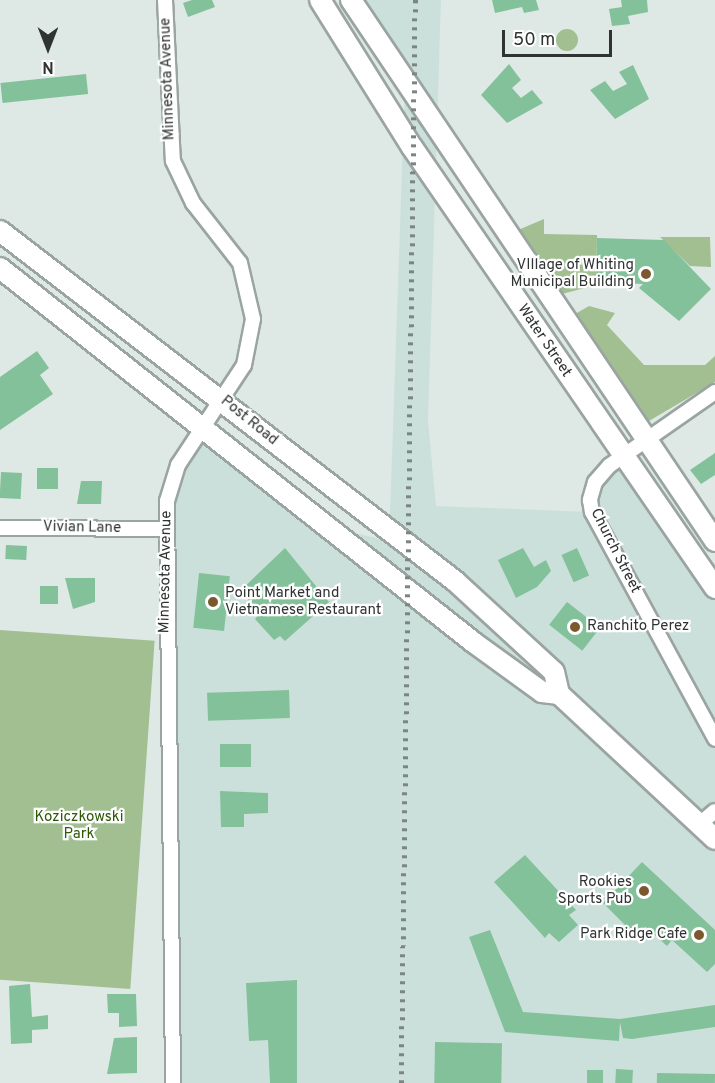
<!DOCTYPE html>
<html>
<head>
<meta charset="utf-8">
<style>
	body { margin:0 }
	#map { position:relative; width:715px; height:1083px; overflow:hidden; background:#dee9e6; font-family:Overpass,sans-serif }
	div>[style] { position:absolute }
	[style*='--x'] { left:calc(var(--x)*1px); top:calc(var(--y)*1px); width:calc(var(--w)*1px); rotate:calc(var(--a)*1deg) }
	.built>* { inset:0; background:#cce0db }
	.green>* { inset:0; background:#a1bf91; transform-origin:0 0 }
	.round { border-radius:50% }
	.building>* { inset:0; background:#83c19a; transform-origin:0 0 }
	.roads { filter:drop-shadow(2px 0 #9aa4a1) drop-shadow(-2px 0 #9aa4a1) drop-shadow(0 2px #9aa4a1) drop-shadow(0 -2px #9aa4a1) }
	.street>* { height:14px; margin:-7px; padding:0 7px; transform-origin:7px; border-radius:7px; background:#fff }
	.secondary>* { height:20px; margin:-10px; padding:0 10px; transform-origin:10px; border-radius:10px; background:#fff }
	.rail>* { height:4.5px; margin-top:-2.25px; transform-origin:0; background:repeating-linear-gradient(90deg,#7d8583 0 3px,transparent 0 9px) }
	.dots>* { width:16px; height:16px; translate:-50% -50%; box-sizing:border-box; border:3px solid #fff; border-radius:50% }
	span { translate:-50% -50%; white-space:nowrap; text-align:center; line-height:1.15; -webkit-text-stroke:4.5px #fff; paint-order:stroke }
	.street-label { font-size:15px; color:#2f3332 }
	.poi-label { font-size:15px; color:#2f3332 }
	.right { translate:-100% -50%; text-align:right }
	.left { translate:0 -50%; text-align:left }
	.park-label { font-size:15px; color:#2d5808 }
	.north { position:absolute; left:18px; top:18px; width:60px; height:60px; -webkit-text-stroke:4px #fff; paint-order:stroke; rotate:180deg; font-size:16px; font-weight:700; line-height:24px; text-align:center; color:#2f3332 }
	.north::after { content:''; display:block; margin:auto; width:21px; height:27px; background:#2f3332; clip-path:polygon(50% 0,100% 100%,50% 72%,0 100%) }
	.scale { position:absolute; left:502px; top:30px; width:110px; height:27px; box-sizing:border-box; border:3px solid #2f3332; border-top:0; padding-left:8px; font-size:18px; line-height:21px; white-space:nowrap; color:#2f3332; -webkit-text-stroke:4px #fff; paint-order:stroke }
</style>
</head>
<body>
<div id="map">
	<div class="built">
		<i style="clip-path:polygon(351px 0,441px 0,428px 421px,436px 506px,591px 512px,590px 500px,622px 456px,715px 588px,715px 1083px,173px 1083px,167px 501px,204px 425px,324px 526px,389px 541px,405px 83px)"></i>
	</div>
	<div class="green">
		<i class="round" style="left:556px;top:29px;width:22px;height:22px"></i>
		<i style="clip-path:polygon(544px 219px,544px 234px,597px 235px,596px 285px,562px 294px,518px 230px)"></i>
		<i style="clip-path:polygon(660px 237px,710px 237px,711px 267px,690px 266px)"></i>
		<i style="clip-path:polygon(589px 306px,615px 313px,607px 325px,644px 365px,705px 365px,715px 356px,715px 382px,649px 421px,575px 314px)"></i>
		<i style="left:0;top:630px;width:155px;height:349px;rotate:4deg"></i>
	</div>
	<div class="building">
		<i style="clip-path:polygon(192px 0,212px 0,215px 7px,188px 17px,183px 3px)"></i>
		<i style="clip-path:polygon(492px 0,536px 0,539px 10px,524px 13px,522px 7px,495px 13px)"></i>
		<i style="clip-path:polygon(621px 0,647px 0,648px 12px,628px 16px,630px 24px,612px 26px,609px 9px,622px 7px)"></i>
		<i style="clip-path:polygon(509px 64px,521px 80px,512px 88px,521px 98px,532px 90px,543px 103px,507px 123px,481px 95px)"></i>
		<i style="clip-path:polygon(633px 65px,649px 99px,615px 119px,590px 90px,605px 81px,613px 91px,627px 84px,619px 72px)"></i>
		<i style="left:86px;top:74px;width:20px;height:86px;rotate:84deg"></i>
		<i style="clip-path:polygon(597px 238px,664px 240px,711px 289px,679px 321px,639px 288px,643px 284px,596px 282px)"></i>
		<i style="clip-path:polygon(37px 351px,49px 368px,40px 375px,53px 394px,0 430px,0 377px)"></i>
		<i style="clip-path:polygon(715px 453px,715px 475px,701px 484px,690px 470px)"></i>
		<i style="left:37px;top:468px;width:21px;height:21px"></i>
		<i style="left:1px;top:472px;width:21px;height:26px;rotate:3deg"></i>
		<i style="clip-path:polygon(81px 481px,102px 481px,101px 504px,77px 504px)"></i>
		<i style="left:6px;top:545px;width:21px;height:14px;rotate:3deg"></i>
		<i style="clip-path:polygon(285px 548px,329px 602px,285px 641px,280px 636px,274px 640px,255px 619px,260px 613px,240px 591px)"></i>
		<i style="clip-path:polygon(523px 548px,534px 567px,546px 560px,551px 571px,537px 587px,516px 598px,498px 560px)"></i>
		<i style="left:577px;top:548px;width:30px;height:17px;rotate:66deg"></i>
		<i style="left:199px;top:573px;width:31px;height:55px;rotate:6deg"></i>
		<i style="clip-path:polygon(65px 578px,95px 578px,95px 602px,73px 609px)"></i>
		<i style="left:40px;top:586px;width:18px;height:18px"></i>
		<i style="left:567px;top:602px;width:42px;height:29px;rotate:38deg"></i>
		<i style="left:289px;top:690px;width:28px;height:82px;rotate:88deg"></i>
		<i style="left:220px;top:744px;width:31px;height:23px"></i>
		<i style="clip-path:polygon(220px 791px,268px 793px,268px 813px,244px 814px,244px 827px,221px 827px)"></i>
		<i style="clip-path:polygon(525px 855px,576px 910px,569px 915px,578px 925px,559px 942px,549px 933px,545px 938px,494px 882px)"></i>
		<i style="clip-path:polygon(642px 862px,715px 930px,715px 964px,707px 972px,672px 940px,667px 946px,646px 927px,637px 937px,603px 903px)"></i>
		<i style="clip-path:polygon(490px 930px,523px 1012px,620px 1019px,715px 1005px,715px 1027px,632px 1039px,623px 1038px,620px 1022px,619px 1041px,505px 1032px,469px 937px)"></i>
		<i style="clip-path:polygon(297px 980px,297px 1083px,270px 1083px,268px 1040px,249px 1041px,246px 983px)"></i>
		<i style="clip-path:polygon(30px 984px,32px 1017px,48px 1015px,48px 1029px,32px 1030px,32px 1043px,11px 1044px,9px 986px)"></i>
		<i style="clip-path:polygon(107px 994px,136px 994px,137px 1026px,119px 1027px,119px 1013px,108px 1013px)"></i>
		<i style="clip-path:polygon(137px 1037px,137px 1073px,107px 1074px,114px 1038px)"></i>
		<i style="left:435px;top:1042px;width:67px;height:41px;rotate:1deg"></i>
		<i style="left:616px;top:1069px;width:17px;height:14px;rotate:3deg"></i>
		<i style="left:587px;top:1070px;width:16px;height:13px"></i>
		<i style="left:657px;top:1073px;width:58px;height:10px;rotate:1deg"></i>
	</div>
	<div class="roads">
		<div class="street">
			<i style="--x:165;--y:0;--w:161;--a:87.2"></i>
			<i style="--x:173;--y:161;--w:47;--a:64.5"></i>
			<i style="--x:193;--y:203;--w:76;--a:51.9"></i>
			<i style="--x:240;--y:263;--w:57;--a:76.9"></i>
			<i style="--x:253;--y:319;--w:47;--a:101.1"></i>
			<i style="--x:244;--y:365;--w:120;--a:123.4"></i>
			<i style="--x:178;--y:465;--w:38;--a:107"></i>
			<i style="--x:167;--y:501;--w:582;--a:89.41"></i>
			<i style="--x:715;--y:392;--w:129;--a:145.1"></i>
			<i style="--x:609;--y:466;--w:21;--a:131"></i>
			<i style="--x:595;--y:482;--w:19;--a:106"></i>
			<i style="--x:590;--y:500;--w:12;--a:81"></i>
			<i style="--x:592;--y:512;--w:258;--a:61.5"></i>
			<i style="--x:0;--y:528;--w:164;--a:0.3"></i>
			<i style="--x:701;--y:823;--w:18;--a:-41"></i>
		</div>
		<div class="secondary">
			<i style="--x:320;--y:0;--w:173;--a:58"></i>
			<i style="--x:412;--y:147;--w:535;--a:55.51"></i>
			<i style="--x:351;--y:0;--w:652;--a:56.07"></i>
			<i style="--x:0;--y:231;--w:574;--a:37.57"></i>
			<i style="--x:455;--y:581;--w:134;--a:42.6"></i>
			<i style="--x:554;--y:672;--w:23;--a:77"></i>
			<i style="--x:0;--y:268;--w:603;--a:38.33"></i>
			<i style="--x:473;--y:642;--w:85;--a:35.9"></i>
			<i style="--x:542;--y:692;--w:17;--a:7"></i>
			<i style="--x:559;--y:694;--w:213;--a:42.9"></i>
		</div>
	</div>
	<div class="rail">
		<i style="--x:401;--y:1083;--w:1083;--a:-89.26"></i>
	</div>
	<div class="dots">
		<i style="left:646px;top:274px;background:#7a592f"></i>
		<i style="left:213px;top:602px;background:#7a592f"></i>
		<i style="left:575px;top:627px;background:#7a592f"></i>
		<i style="left:644px;top:891px;background:#7a592f"></i>
		<i style="left:699px;top:935px;background:#7a592f"></i>
	</div>
	<div class="street-label">
		<span style="left:168px;top:79px;rotate:-92deg">Minnesota Avenue</span>
		<span style="left:544px;top:341px;rotate:56deg">Water Street</span>
		<span style="left:249px;top:421px;rotate:39deg">Post Road</span>
		<span style="left:82px;top:528px;rotate:1deg">Vivian Lane</span>
		<span style="left:615px;top:551px;rotate:63deg">Church Street</span>
		<span style="left:166px;top:572px;rotate:-89deg">Minnesota Avenue</span>
	</div>
	<div class="poi-label">
		<span class="right" style="left:634px;top:274px">VIllage of Whiting<br>Municipal Building</span>
		<span class="left" style="left:225px;top:602px">Point Market and<br>Vietnamese Restaurant</span>
		<span class="left" style="left:587px;top:627px">Ranchito Perez</span>
		<span class="right" style="left:632px;top:891px">Rookies<br>Sports Pub</span>
		<span class="right" style="left:687px;top:935px">Park Ridge Cafe</span>
	</div>
	<div class="park-label">
		<span style="left:79px;top:826px">Koziczkowski<br>Park</span>
	</div>
	<div class="north">N</div>
	<div class="scale">50 m</div>
</div>
</body>
</html>
